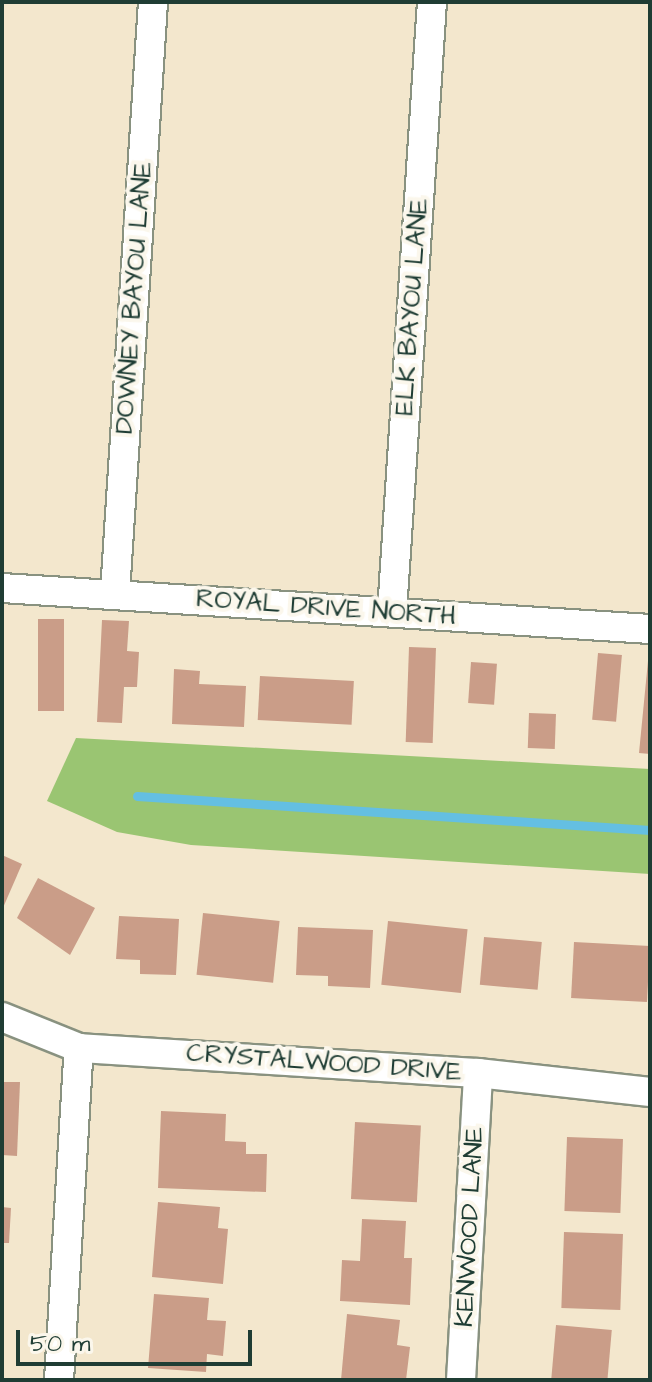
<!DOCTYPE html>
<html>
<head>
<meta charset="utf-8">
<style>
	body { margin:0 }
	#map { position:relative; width:652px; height:1382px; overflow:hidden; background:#f3e7cd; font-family:"Architects Daughter",sans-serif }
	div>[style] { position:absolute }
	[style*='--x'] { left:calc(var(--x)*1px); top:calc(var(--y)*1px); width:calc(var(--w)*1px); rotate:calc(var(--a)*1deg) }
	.green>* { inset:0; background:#9ac572 }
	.stream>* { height:9px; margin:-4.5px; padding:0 4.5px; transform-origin:4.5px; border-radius:4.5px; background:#64bfe2 }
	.building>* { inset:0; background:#ca9d88; transform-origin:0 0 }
	.roads { filter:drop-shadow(2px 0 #899280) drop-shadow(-2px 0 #899280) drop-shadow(0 2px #899280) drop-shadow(0 -2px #899280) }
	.minor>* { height:28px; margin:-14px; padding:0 14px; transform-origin:14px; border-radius:14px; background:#fff }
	span { translate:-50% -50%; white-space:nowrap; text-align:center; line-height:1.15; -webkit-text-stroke:8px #fbf7ec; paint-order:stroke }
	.street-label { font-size:26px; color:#1f3d34 }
	.frame { position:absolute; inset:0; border:4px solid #1f3d34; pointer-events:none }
	.scale { position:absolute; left:16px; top:1330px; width:236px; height:36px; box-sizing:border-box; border:4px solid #1f3d34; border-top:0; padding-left:10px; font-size:24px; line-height:28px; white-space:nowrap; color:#1f3d34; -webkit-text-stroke:6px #fbf7ec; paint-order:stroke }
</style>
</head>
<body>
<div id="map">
	<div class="green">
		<i style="clip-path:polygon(76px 738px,650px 769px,650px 874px,191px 845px,117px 832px,47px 801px)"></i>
	</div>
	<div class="stream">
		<i style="--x:137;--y:796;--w:514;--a:3.79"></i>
	</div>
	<div class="building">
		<i style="left:38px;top:619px;width:26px;height:92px"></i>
		<i style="clip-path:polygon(102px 620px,129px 621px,127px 651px,139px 652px,137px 687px,124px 687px,122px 723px,97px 722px)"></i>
		<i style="left:409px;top:647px;width:27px;height:95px;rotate:2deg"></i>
		<i style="left:598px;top:653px;width:24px;height:67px;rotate:5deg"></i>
		<i style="clip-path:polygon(648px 661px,650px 661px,650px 754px,639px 753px)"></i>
		<i style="left:471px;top:662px;width:26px;height:41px;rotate:4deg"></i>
		<i style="clip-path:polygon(174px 669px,200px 671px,199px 684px,246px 686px,244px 727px,172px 724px)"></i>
		<i style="left:260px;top:676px;width:94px;height:44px;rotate:3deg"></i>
		<i style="left:529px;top:713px;width:27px;height:35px;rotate:2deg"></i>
		<i style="clip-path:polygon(2px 855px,22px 864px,2px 910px)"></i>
		<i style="clip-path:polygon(38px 878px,95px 908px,70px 955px,17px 918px)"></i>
		<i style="left:203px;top:913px;width:77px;height:62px;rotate:6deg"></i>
		<i style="clip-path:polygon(119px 916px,179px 919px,176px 975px,140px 974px,140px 960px,116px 959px)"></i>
		<i style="left:388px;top:921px;width:80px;height:64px;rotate:6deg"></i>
		<i style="clip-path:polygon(298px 927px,373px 930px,370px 988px,328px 986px,328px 976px,296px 975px)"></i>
		<i style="left:484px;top:937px;width:58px;height:48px;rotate:5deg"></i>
		<i style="left:574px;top:942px;width:76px;height:56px;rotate:3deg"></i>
		<i style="clip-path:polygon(2px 1082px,20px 1082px,17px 1156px,2px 1155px)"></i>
		<i style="clip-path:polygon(161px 1111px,226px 1114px,225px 1141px,246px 1142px,246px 1154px,267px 1154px,266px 1192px,158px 1188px)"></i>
		<i style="left:355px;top:1122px;width:66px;height:77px;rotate:3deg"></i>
		<i style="left:567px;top:1137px;width:56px;height:74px;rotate:2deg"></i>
		<i style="clip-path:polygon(158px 1202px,220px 1207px,218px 1228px,228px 1229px,223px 1284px,152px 1277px)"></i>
		<i style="clip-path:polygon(2px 1207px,11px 1208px,9px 1243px,2px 1243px)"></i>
		<i style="clip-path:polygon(362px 1219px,406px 1221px,404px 1258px,412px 1258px,410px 1305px,340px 1301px,342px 1260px,360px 1261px)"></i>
		<i style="left:564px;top:1232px;width:59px;height:76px;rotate:2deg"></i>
		<i style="clip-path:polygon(154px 1294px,209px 1298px,207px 1320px,226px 1321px,223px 1356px,207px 1354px,206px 1372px,148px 1368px)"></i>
		<i style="clip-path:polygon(347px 1314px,400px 1320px,397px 1345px,410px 1347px,406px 1380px,341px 1380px)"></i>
		<i style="left:556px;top:1325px;width:56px;height:55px;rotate:5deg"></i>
	</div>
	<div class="roads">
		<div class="minor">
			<i style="--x:2;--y:588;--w:649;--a:3.62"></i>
			<i style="--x:115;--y:593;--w:592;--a:-86.32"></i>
			<i style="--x:392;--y:612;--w:611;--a:-86.25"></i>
			<i style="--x:2;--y:1017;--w:83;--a:21.9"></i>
			<i style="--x:79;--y:1048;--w:400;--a:3.6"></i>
			<i style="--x:478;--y:1073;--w:173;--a:6.3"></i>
			<i style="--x:59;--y:1380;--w:333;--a:-86.6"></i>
			<i style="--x:461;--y:1380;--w:307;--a:-86.8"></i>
		</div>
	</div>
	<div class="street-label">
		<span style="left:134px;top:298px;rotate:-86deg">DOWNEY BAYOU LANE</span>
		<span style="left:412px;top:307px;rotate:-86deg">ELK BAYOU LANE</span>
		<span style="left:326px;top:608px;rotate:4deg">ROYAL DRIVE NORTH</span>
		<span style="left:324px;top:1063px;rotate:4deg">CRYSTALWOOD DRIVE</span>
		<span style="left:470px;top:1227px;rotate:-87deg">KENWOOD LANE</span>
	</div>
	<div class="frame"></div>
	<div class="scale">50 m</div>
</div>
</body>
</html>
